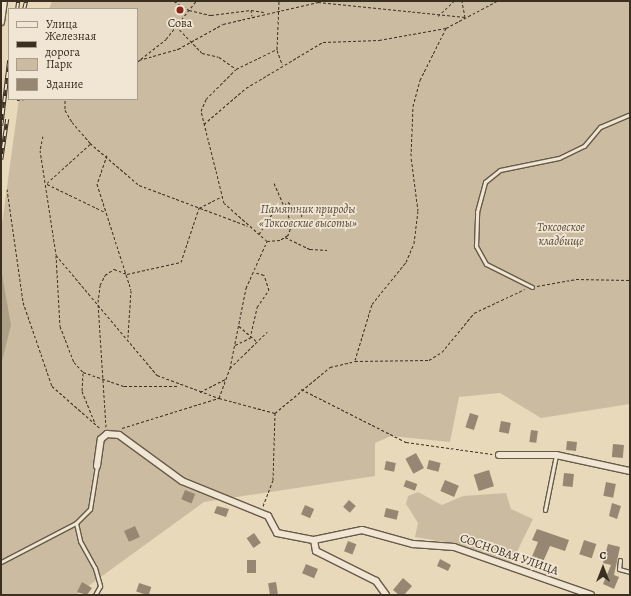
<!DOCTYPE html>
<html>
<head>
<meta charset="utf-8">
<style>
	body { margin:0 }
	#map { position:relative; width:631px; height:596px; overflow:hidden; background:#e9d9bb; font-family:Alegreya,serif }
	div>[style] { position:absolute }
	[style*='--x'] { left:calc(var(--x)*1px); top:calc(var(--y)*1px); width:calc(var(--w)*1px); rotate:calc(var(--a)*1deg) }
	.green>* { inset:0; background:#cbbca1 }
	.water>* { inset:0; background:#ae9f87 }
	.building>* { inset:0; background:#958771; transform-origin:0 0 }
	.path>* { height:1px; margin-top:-0.5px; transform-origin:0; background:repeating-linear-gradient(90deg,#3a2f21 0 3px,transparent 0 5px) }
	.roads { filter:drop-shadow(1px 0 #665a48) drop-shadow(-1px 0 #665a48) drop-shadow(0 1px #665a48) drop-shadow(0 -1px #665a48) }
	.service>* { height:3px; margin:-1.5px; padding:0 1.5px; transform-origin:1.5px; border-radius:1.5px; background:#f1e6d3 }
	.minor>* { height:6px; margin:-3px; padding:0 3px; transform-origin:3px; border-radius:3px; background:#f1e6d3 }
	.rail>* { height:3.5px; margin-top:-1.75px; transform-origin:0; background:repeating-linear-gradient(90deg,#f1e6d3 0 6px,#3a2f21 0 12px); box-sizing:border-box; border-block:1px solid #3a2f21 }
	.dots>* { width:11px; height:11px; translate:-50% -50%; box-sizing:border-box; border:2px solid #f1e6d3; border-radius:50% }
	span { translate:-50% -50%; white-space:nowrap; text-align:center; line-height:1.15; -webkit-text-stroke:3.5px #f1e6d3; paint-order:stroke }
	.poi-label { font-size:12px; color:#3a2f21 }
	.park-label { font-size:12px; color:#574b3b; font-style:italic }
	.street-label { font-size:12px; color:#3a2f21 }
	.frame { position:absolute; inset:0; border:2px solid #3a2f21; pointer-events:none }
	.legend { position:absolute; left:8px; top:8px; width:130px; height:92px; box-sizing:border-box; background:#f1e6d3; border:1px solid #a89d8c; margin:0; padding:5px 7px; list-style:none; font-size:12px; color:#3a2f21 }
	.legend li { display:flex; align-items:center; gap:8px; height:20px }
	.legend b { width:20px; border:1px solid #a89d8c }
	.north { position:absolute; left:583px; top:548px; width:40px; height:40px; -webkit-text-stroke:3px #f1e6d3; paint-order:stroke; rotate:0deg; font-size:11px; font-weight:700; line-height:16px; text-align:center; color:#3a2f21 }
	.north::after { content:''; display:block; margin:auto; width:14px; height:18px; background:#3a2f21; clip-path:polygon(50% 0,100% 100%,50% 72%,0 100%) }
</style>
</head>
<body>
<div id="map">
	<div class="green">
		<i style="clip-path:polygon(52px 1px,630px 1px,630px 404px,541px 418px,500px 393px,459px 397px,450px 442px,391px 436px,375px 443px,375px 476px,204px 502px,76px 595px,1px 595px,1px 231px,19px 99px,137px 99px,137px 9px,49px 9px)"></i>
		<i style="clip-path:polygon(418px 492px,442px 505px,463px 496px,506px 493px,511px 509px,533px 519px,511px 564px,457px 544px,415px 537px,418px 523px,406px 504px,408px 496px)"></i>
	</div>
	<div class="water">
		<i style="clip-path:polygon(1px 269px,11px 325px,1px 365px)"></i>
	</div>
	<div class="building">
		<i style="left:470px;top:413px;width:9px;height:15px;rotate:18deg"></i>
		<i style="left:501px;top:421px;width:10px;height:11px;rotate:11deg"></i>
		<i style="left:531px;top:430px;width:7px;height:12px;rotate:8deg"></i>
		<i style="left:567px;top:441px;width:10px;height:9px;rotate:6deg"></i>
		<i style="left:613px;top:444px;width:11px;height:13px;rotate:5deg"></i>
		<i style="left:416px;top:453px;width:17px;height:12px;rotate:62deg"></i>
		<i style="left:429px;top:460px;width:12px;height:9px;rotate:14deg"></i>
		<i style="left:386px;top:461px;width:10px;height:9px;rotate:11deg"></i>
		<i style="left:489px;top:470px;width:17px;height:16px;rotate:73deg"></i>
		<i style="left:564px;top:473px;width:10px;height:13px;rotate:6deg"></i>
		<i style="left:406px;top:480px;width:12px;height:7px;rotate:20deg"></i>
		<i style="left:445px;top:480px;width:15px;height:12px;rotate:23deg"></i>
		<i style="left:606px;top:482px;width:10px;height:14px;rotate:11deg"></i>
		<i style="left:185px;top:490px;width:11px;height:10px;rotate:22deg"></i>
		<i style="left:349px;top:500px;width:9px;height:9px;rotate:41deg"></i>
		<i style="clip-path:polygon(612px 503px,621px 506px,617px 519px,609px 516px)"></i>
		<i style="left:305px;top:505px;width:10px;height:10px;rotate:24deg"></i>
		<i style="clip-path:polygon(217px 506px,229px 509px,226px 517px,214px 513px)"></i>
		<i style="left:386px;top:508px;width:13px;height:9px;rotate:13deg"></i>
		<i style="left:135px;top:526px;width:12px;height:12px;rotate:66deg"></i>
		<i style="clip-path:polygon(537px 529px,569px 540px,565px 551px,550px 546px,542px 564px,531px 559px,538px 542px,532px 540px)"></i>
		<i style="left:254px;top:533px;width:12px;height:9px;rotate:55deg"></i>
		<i style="left:584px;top:540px;width:13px;height:15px;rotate:18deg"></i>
		<i style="left:348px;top:541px;width:9px;height:11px;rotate:21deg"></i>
		<i style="clip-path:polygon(608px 544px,620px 547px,614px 575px,619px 577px,614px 589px,603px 584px,611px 565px,603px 563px)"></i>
		<i style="clip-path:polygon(440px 559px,451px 565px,448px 571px,437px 566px)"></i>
		<i style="left:247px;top:560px;width:9px;height:13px"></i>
		<i style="left:306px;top:564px;width:13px;height:10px;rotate:23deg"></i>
		<i style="clip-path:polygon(403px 578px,412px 586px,404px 595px,399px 595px,393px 590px)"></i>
		<i style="clip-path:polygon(82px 582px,92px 588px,87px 595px,77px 592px)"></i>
		<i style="left:276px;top:582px;width:12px;height:8px;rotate:81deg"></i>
		<i style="left:139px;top:583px;width:13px;height:9px;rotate:18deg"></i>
	</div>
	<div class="path">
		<i style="--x:174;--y:1;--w:17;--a:31"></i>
		<i style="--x:189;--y:10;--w:23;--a:13"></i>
		<i style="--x:211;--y:15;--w:40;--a:-7.1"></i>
		<i style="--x:251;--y:10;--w:6;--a:81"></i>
		<i style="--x:251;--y:10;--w:13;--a:9"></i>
		<i style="--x:438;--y:16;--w:22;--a:-43"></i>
		<i style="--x:176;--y:26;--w:37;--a:46"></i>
		<i style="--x:202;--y:53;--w:17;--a:13"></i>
		<i style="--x:219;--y:57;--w:19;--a:35"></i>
		<i style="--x:277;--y:50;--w:15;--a:70"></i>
		<i style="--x:139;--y:60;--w:41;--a:-15.8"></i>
		<i style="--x:178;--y:49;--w:51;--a:-29.1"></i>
		<i style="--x:223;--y:24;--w:98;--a:-13"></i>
		<i style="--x:318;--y:2;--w:148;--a:5.8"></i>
		<i style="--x:465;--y:17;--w:16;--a:-101"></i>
		<i style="--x:137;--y:62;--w:37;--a:-38"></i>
		<i style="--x:166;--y:39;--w:48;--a:-51.7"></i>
		<i style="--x:63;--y:99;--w:4;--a:0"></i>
		<i style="--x:17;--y:100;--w:8;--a:-7"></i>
		<i style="--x:65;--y:100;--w:10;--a:90"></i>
		<i style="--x:65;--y:110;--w:14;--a:60"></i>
		<i style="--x:72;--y:122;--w:28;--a:49"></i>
		<i style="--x:90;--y:143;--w:65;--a:40.6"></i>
		<i style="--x:139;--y:185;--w:116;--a:20.6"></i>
		<i style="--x:204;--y:124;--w:55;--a:-40.6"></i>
		<i style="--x:246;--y:88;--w:90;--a:-30.9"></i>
		<i style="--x:323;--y:42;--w:56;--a:-2"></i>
		<i style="--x:379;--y:40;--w:68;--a:-10.2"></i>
		<i style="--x:446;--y:28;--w:58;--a:-27.9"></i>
		<i style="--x:43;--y:136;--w:14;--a:102"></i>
		<i style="--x:40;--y:150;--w:106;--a:81.3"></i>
		<i style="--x:56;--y:255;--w:71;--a:86.8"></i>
		<i style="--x:60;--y:326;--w:39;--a:69"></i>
		<i style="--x:74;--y:362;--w:13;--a:48"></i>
		<i style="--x:83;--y:372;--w:43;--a:18.9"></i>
		<i style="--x:124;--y:386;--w:54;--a:0"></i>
		<i style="--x:107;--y:155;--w:31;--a:109"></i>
		<i style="--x:97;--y:184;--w:111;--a:72.2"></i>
		<i style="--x:131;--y:290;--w:47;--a:93.7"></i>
		<i style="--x:47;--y:183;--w:58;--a:-42.2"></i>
		<i style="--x:274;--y:183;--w:45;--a:66.3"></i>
		<i style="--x:292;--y:224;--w:12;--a:110"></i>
		<i style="--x:288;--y:235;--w:9;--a:148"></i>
		<i style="--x:280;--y:240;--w:13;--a:176"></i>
		<i style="--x:267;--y:241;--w:57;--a:-138.5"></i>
		<i style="--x:224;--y:203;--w:95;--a:-104"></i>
		<i style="--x:201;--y:111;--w:13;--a:-67"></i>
		<i style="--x:206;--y:99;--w:42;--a:-45"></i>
		<i style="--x:236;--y:69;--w:46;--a:-26"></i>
		<i style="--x:277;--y:49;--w:48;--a:-87.6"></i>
		<i style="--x:47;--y:184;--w:64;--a:25.8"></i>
		<i style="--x:7;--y:189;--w:114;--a:81.9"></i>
		<i style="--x:23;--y:302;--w:89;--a:71"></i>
		<i style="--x:52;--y:386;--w:65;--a:41.3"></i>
		<i style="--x:259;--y:234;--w:24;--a:-57"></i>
		<i style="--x:272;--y:214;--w:20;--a:-37"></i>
		<i style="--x:288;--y:202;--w:18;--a:41"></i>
		<i style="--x:302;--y:214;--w:9;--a:103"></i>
		<i style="--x:300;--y:223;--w:8;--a:173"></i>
		<i style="--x:285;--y:237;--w:28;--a:26"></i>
		<i style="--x:310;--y:249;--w:17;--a:3"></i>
		<i style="--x:56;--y:255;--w:157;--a:49.9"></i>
		<i style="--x:157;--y:375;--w:66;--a:20.4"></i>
		<i style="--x:219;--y:398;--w:32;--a:-70"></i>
		<i style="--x:230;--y:368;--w:82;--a:-78.7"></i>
		<i style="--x:246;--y:288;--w:51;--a:-65.9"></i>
		<i style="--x:537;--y:286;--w:40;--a:-10"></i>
		<i style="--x:576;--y:279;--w:54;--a:1.1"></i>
		<i style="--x:239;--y:326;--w:23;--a:41"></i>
		<i style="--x:235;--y:345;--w:17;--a:-25"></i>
		<i style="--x:250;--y:338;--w:32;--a:-77"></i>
		<i style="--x:257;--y:307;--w:21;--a:-55"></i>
		<i style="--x:269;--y:290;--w:16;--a:-108"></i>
		<i style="--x:264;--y:275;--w:9;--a:-162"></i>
		<i style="--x:355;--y:360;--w:59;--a:-73.1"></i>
		<i style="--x:372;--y:304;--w:54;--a:-51"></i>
		<i style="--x:406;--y:262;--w:21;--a:-67"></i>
		<i style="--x:414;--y:243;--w:32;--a:-83"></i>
		<i style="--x:418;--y:211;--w:55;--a:-97.3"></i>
		<i style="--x:411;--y:156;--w:50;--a:-87.7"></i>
		<i style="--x:413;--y:106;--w:27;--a:-75"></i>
		<i style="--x:420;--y:80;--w:58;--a:-63.4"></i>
		<i style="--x:230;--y:368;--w:52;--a:-44.2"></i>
		<i style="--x:83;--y:373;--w:18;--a:93"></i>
		<i style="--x:82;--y:391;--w:35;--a:68"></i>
		<i style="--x:301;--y:389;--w:118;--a:26.8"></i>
		<i style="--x:406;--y:442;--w:87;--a:7.9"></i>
		<i style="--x:200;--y:392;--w:28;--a:-27"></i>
		<i style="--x:106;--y:427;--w:125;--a:-93.7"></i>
		<i style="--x:98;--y:302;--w:17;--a:-83"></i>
		<i style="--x:100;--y:285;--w:11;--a:-63"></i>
		<i style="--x:105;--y:275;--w:11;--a:-34"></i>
		<i style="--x:114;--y:269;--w:14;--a:21"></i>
		<i style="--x:127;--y:274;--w:55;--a:-12.5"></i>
		<i style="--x:181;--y:262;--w:57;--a:-71.6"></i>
		<i style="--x:199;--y:208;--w:25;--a:-27"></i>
		<i style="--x:122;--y:428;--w:102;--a:-17.2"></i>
		<i style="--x:219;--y:398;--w:58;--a:15"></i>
		<i style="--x:275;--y:413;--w:72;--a:-39.9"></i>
		<i style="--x:330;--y:367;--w:26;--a:-13"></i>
		<i style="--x:355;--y:361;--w:74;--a:-0.8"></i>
		<i style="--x:429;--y:360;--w:15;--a:-32"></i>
		<i style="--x:442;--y:352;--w:50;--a:-50.6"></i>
		<i style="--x:474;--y:313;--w:56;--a:-25.2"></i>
		<i style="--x:263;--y:506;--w:28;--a:-69"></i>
		<i style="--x:273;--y:480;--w:67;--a:-88.3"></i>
	</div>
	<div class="roads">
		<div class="service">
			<i style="--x:532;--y:287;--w:51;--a:-153.4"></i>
			<i style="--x:486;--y:264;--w:21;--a:-119"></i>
			<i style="--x:476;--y:246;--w:34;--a:-88"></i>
			<i style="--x:477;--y:212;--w:31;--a:-75"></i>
			<i style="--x:485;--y:182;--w:19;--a:-39"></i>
			<i style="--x:500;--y:170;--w:60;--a:-11.5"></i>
			<i style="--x:559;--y:158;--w:28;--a:-26"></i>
			<i style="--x:584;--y:146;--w:25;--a:-50"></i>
			<i style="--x:600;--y:127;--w:33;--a:-23"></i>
			<i style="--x:545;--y:510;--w:56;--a:-78.7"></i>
			<i style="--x:76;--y:523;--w:18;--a:77"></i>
			<i style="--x:80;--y:541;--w:31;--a:61"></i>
			<i style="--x:95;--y:568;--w:19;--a:74"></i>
			<i style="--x:100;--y:586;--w:10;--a:119"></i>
			<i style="--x:620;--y:560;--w:9;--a:96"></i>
			<i style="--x:619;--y:569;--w:11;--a:15"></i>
			<i style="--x:1;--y:562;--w:85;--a:-27.5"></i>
			<i style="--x:76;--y:523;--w:20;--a:-45"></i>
			<i style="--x:90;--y:509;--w:44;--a:-80.8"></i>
		</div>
		<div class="minor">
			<i style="--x:1;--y:22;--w:21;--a:-82"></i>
			<i style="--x:499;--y:455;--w:57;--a:0"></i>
			<i style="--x:556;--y:455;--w:76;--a:12.2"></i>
			<i style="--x:97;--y:466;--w:27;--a:-82"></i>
			<i style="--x:101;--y:439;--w:8;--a:-40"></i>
			<i style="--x:107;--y:434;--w:12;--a:5"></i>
			<i style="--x:119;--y:435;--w:78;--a:36.1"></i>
			<i style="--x:182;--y:481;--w:93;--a:22.1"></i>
			<i style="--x:268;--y:516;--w:19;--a:62"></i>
			<i style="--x:277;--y:533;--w:38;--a:11"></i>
			<i style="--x:314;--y:540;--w:49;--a:-11.8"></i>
			<i style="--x:362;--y:530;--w:53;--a:15.4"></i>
			<i style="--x:413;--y:544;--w:41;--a:4.2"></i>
			<i style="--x:454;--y:547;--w:145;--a:19.3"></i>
			<i style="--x:314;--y:540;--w:11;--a:80"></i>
			<i style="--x:316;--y:551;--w:67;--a:26.6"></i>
			<i style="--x:376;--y:581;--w:17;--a:54"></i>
		</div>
	</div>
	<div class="rail">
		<i style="--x:17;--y:9;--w:8;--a:-83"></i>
		<i style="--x:24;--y:9;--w:8;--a:-76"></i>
		<i style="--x:1;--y:126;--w:66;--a:-83.1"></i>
		<i style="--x:1;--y:160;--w:41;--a:-81.7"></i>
	</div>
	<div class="dots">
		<i style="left:180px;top:10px;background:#8f2418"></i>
	</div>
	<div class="poi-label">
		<span style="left:180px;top:24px">Сова</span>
	</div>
	<div class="park-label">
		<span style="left:308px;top:217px">Памятник природы<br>«Токсовские высоты»</span>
		<span style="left:561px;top:235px">Токсовское<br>кладбище</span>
	</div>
	<div class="street-label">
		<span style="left:509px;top:555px;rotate:19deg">СОСНОВАЯ УЛИЦА</span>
	</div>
	<div class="frame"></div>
	<ul class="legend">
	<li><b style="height:5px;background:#f1e6d3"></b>Улица</li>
	<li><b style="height:5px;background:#3a2f21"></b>Железная дорога</li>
	<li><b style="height:11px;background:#cbbca1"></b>Парк</li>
	<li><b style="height:11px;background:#958771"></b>Здание</li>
	</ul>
	<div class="north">С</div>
</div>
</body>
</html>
